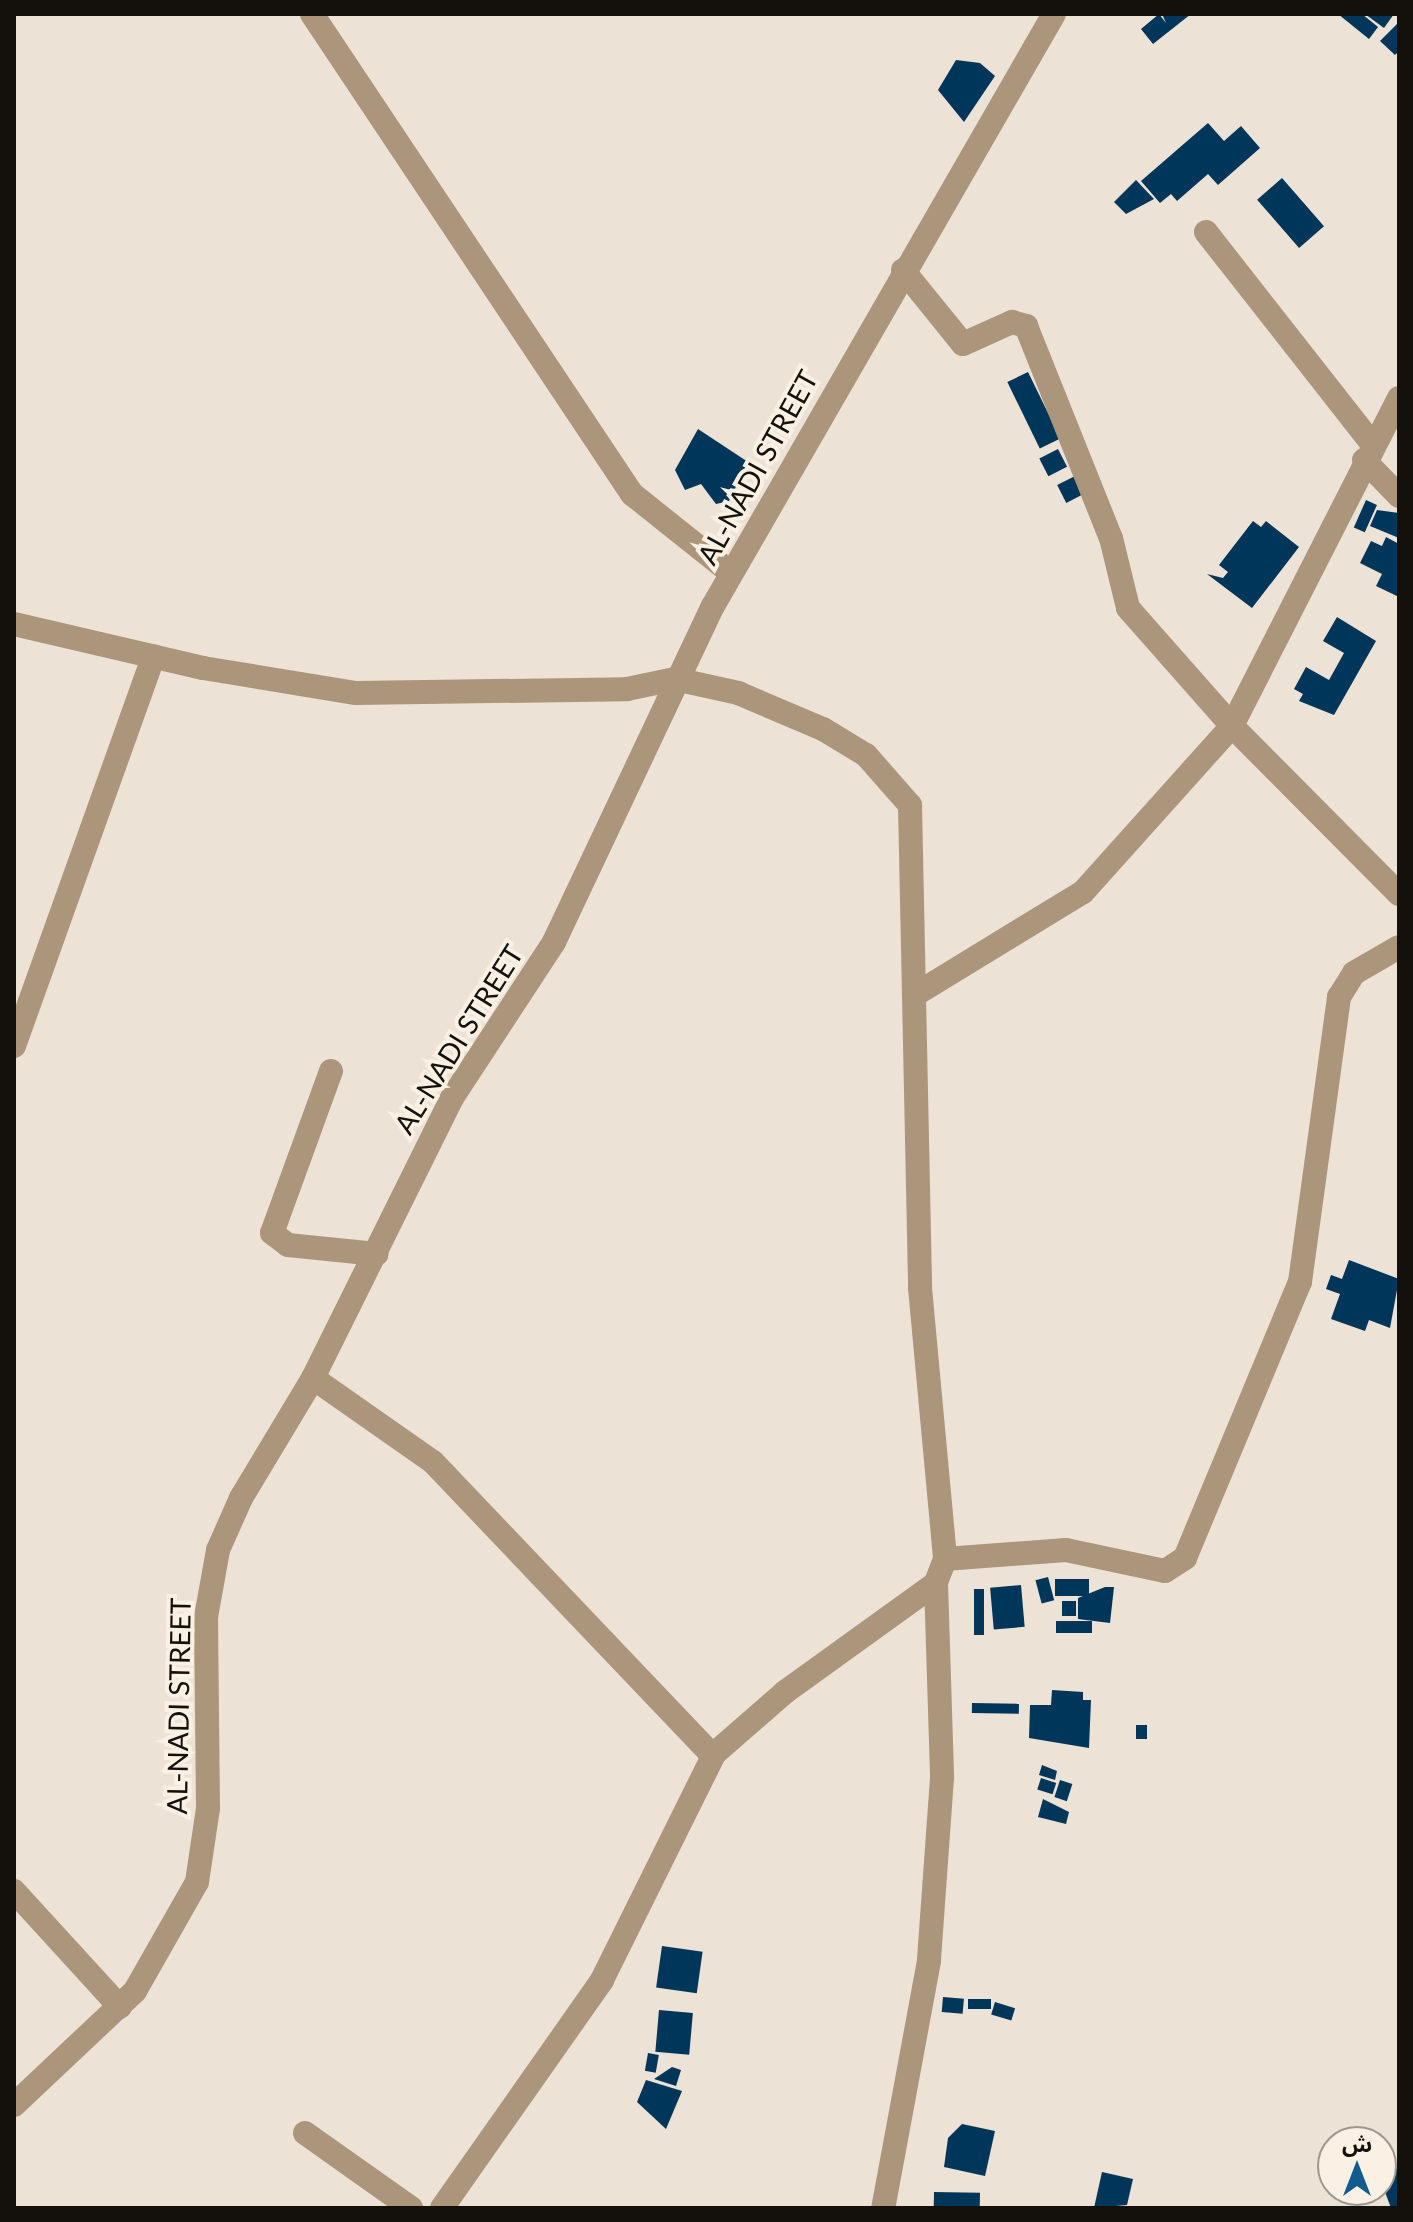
<!DOCTYPE html>
<html>
<head>
<meta charset="utf-8">
<style>
	body { margin:0 }
	#map { position:relative; width:1413px; height:2222px; overflow:hidden; background:#ede2d6; font-family:Lato,"Noto Sans Arabic",sans-serif }
	div>[style] { position:absolute }
	[style*='--x'] { left:calc(var(--x)*1px); top:calc(var(--y)*1px); width:calc(var(--w)*1px); rotate:calc(var(--a)*1deg) }
	.building>* { inset:0; background:#00365a; transform-origin:0 0 }
	.minor>* { height:24px; margin:-12px; padding:0 12px; transform-origin:12px; border-radius:12px; background:#ac967b }
	span { translate:-50% -50%; white-space:nowrap; text-align:center; line-height:1.15; -webkit-text-stroke:8px #faf0e3; paint-order:stroke }
	.street-label { font-size:28px; color:#14110d }
	.frame { position:absolute; inset:0; border:16px solid #14110d; pointer-events:none }
	.north { position:absolute; left:1317px; top:2126px; width:80px; height:80px; box-sizing:border-box; background:#faf0e3; border:2px solid #9e978d; border-radius:50%; rotate:0deg; font-size:22px; font-weight:700; line-height:32px; text-align:center; color:#14110d }
	.north::after { content:''; display:block; margin:auto; width:28px; height:36px; background:#125b8f; clip-path:polygon(50% 0,100% 100%,50% 72%,0 100%) }
</style>
</head>
<body>
<div id="map">
	<div class="building">
		<i style="clip-path:polygon(1159px 14px,1166px 23px,1162px 14px,1191px 14px,1153px 44px,1141px 29px)"></i>
		<i style="clip-path:polygon(1338px 14px,1362px 14px,1378px 27px,1369px 39px)"></i>
		<i style="clip-path:polygon(1365px 14px,1394px 14px,1384px 28px)"></i>
		<i style="clip-path:polygon(1399px 22px,1399px 51px,1395px 55px,1380px 41px)"></i>
		<i style="clip-path:polygon(956px 60px,980px 63px,995px 76px,964px 122px,938px 90px)"></i>
		<i style="clip-path:polygon(1208px 123px,1224px 141px,1241px 126px,1260px 148px,1218px 185px,1208px 174px,1177px 201px,1171px 194px,1160px 203px,1141px 181px)"></i>
		<i style="left:1282px;top:178px;width:64px;height:33px;rotate:49deg"></i>
		<i style="clip-path:polygon(1136px 180px,1154px 199px,1126px 214px,1114px 202px)"></i>
		<i style="left:1028px;top:372px;width:74px;height:23px;rotate:64deg"></i>
		<i style="clip-path:polygon(698px 429px,748px 462px,729px 501px,716px 504px,701px 484px,685px 490px,675px 470px)"></i>
		<i style="left:1058px;top:449px;width:20px;height:21px;rotate:63deg"></i>
		<i style="left:1075px;top:476px;width:20px;height:20px;rotate:63deg"></i>
		<i style="left:1366px;top:500px;width:12px;height:30px;rotate:24deg"></i>
		<i style="clip-path:polygon(1377px 510px,1399px 513px,1399px 538px,1370px 526px)"></i>
		<i style="clip-path:polygon(1253px 521px,1261px 527px,1266px 521px,1299px 547px,1252px 608px,1207px 574px,1223px 578px,1228px 572px,1219px 565px)"></i>
		<i style="clip-path:polygon(1386px 537px,1399px 544px,1399px 597px,1376px 586px,1382px 574px,1360px 563px,1371px 541px,1382px 546px)"></i>
		<i style="clip-path:polygon(1337px 617px,1376px 641px,1334px 715px,1299px 701px,1303px 694px,1294px 689px,1306px 667px,1329px 680px,1344px 653px,1323px 641px)"></i>
		<i style="clip-path:polygon(1349px 1260px,1399px 1279px,1390px 1328px,1369px 1320px,1365px 1331px,1331px 1319px,1340px 1294px,1326px 1289px,1331px 1275px,1342px 1279px)"></i>
		<i style="left:1048px;top:1577px;width:24px;height:13px;rotate:75deg"></i>
		<i style="left:1089px;top:1579px;width:17px;height:34px;rotate:90deg"></i>
		<i style="left:1021px;top:1585px;width:42px;height:31px;rotate:85deg"></i>
		<i style="clip-path:polygon(1105px 1587px,1114px 1587px,1110px 1623px,1078px 1619px,1078px 1598px)"></i>
		<i style="left:974px;top:1589px;width:10px;height:46px"></i>
		<i style="left:1062px;top:1601px;width:14px;height:15px"></i>
		<i style="left:1056px;top:1621px;width:36px;height:12px"></i>
		<i style="clip-path:polygon(1052px 1690px,1083px 1692px,1083px 1700px,1091px 1700px,1089px 1748px,1029px 1738px,1030px 1705px,1051px 1705px)"></i>
		<i style="left:972px;top:1703px;width:47px;height:10px;rotate:1deg"></i>
		<i style="left:1136px;top:1725px;width:11px;height:14px"></i>
		<i style="clip-path:polygon(1042px 1765px,1057px 1771px,1055px 1780px,1039px 1775px)"></i>
		<i style="left:1041px;top:1778px;width:16px;height:12px;rotate:18deg"></i>
		<i style="left:1060px;top:1780px;width:13px;height:18px;rotate:18deg"></i>
		<i style="clip-path:polygon(1043px 1799px,1069px 1812px,1066px 1824px,1038px 1817px)"></i>
		<i style="left:662px;top:1946px;width:41px;height:42px;rotate:8deg"></i>
		<i style="left:943px;top:1997px;width:21px;height:15px;rotate:5deg"></i>
		<i style="left:968px;top:1999px;width:23px;height:10px"></i>
		<i style="left:995px;top:2002px;width:21px;height:13px;rotate:17deg"></i>
		<i style="left:659px;top:2010px;width:34px;height:42px;rotate:5deg"></i>
		<i style="left:648px;top:2053px;width:11px;height:18px;rotate:10deg"></i>
		<i style="clip-path:polygon(672px 2067px,681px 2070px,676px 2086px,654px 2079px)"></i>
		<i style="clip-path:polygon(646px 2080px,682px 2091px,666px 2129px,637px 2102px)"></i>
		<i style="clip-path:polygon(962px 2124px,995px 2131px,985px 2176px,944px 2167px,948px 2138px)"></i>
		<i style="clip-path:polygon(1399px 2166px,1399px 2208px,1391px 2208px,1382px 2184px)"></i>
		<i style="clip-path:polygon(1102px 2172px,1133px 2179px,1127px 2205px,1094px 2208px)"></i>
		<i style="left:934px;top:2192px;width:46px;height:16px;rotate:1deg"></i>
	</div>
	<div class="minor">
		<i style="--x:312;--y:14;--w:577;--a:56.31"></i>
		<i style="--x:632;--y:494;--w:127;--a:38.6"></i>
		<i style="--x:1206;--y:232;--w:269;--a:51.9"></i>
		<i style="--x:903;--y:270;--w:95;--a:51"></i>
		<i style="--x:963;--y:344;--w:54;--a:-24.2"></i>
		<i style="--x:1012;--y:322;--w:15;--a:16"></i>
		<i style="--x:1026;--y:326;--w:228;--a:68.2"></i>
		<i style="--x:1111;--y:538;--w:72;--a:76.3"></i>
		<i style="--x:1128;--y:608;--w:157;--a:48.6"></i>
		<i style="--x:1232;--y:726;--w:223;--a:131.9"></i>
		<i style="--x:1083;--y:892;--w:198;--a:148.6"></i>
		<i style="--x:1399;--y:398;--w:368;--a:117"></i>
		<i style="--x:1232;--y:726;--w:237;--a:45.2"></i>
		<i style="--x:1364;--y:460;--w:50;--a:45.8"></i>
		<i style="--x:14;--y:624;--w:194;--a:13.1"></i>
		<i style="--x:203;--y:668;--w:155;--a:9.3"></i>
		<i style="--x:356;--y:693;--w:271;--a:-0.8"></i>
		<i style="--x:627;--y:689;--w:49;--a:-11.8"></i>
		<i style="--x:675;--y:679;--w:65;--a:12.5"></i>
		<i style="--x:738;--y:693;--w:92;--a:23"></i>
		<i style="--x:823;--y:729;--w:50;--a:31.2"></i>
		<i style="--x:866;--y:755;--w:67;--a:48.7"></i>
		<i style="--x:910;--y:805;--w:483;--a:88.8"></i>
		<i style="--x:920;--y:1288;--w:272;--a:84.7"></i>
		<i style="--x:945;--y:1559;--w:26;--a:111"></i>
		<i style="--x:936;--y:1583;--w:195;--a:88.2"></i>
		<i style="--x:942;--y:1778;--w:183;--a:94.1"></i>
		<i style="--x:929;--y:1961;--w:251;--a:100.5"></i>
		<i style="--x:14;--y:1046;--w:414;--a:-70.3"></i>
		<i style="--x:331;--y:1071;--w:172;--a:110"></i>
		<i style="--x:272;--y:1233;--w:20;--a:37"></i>
		<i style="--x:288;--y:1245;--w:89;--a:5.8"></i>
		<i style="--x:313;--y:1378;--w:146;--a:35"></i>
		<i style="--x:433;--y:1462;--w:406;--a:46.4"></i>
		<i style="--x:945;--y:1559;--w:121;--a:-4.3"></i>
		<i style="--x:1066;--y:1550;--w:101;--a:12"></i>
		<i style="--x:1165;--y:1571;--w:24;--a:-33"></i>
		<i style="--x:1185;--y:1558;--w:299;--a:-67.4"></i>
		<i style="--x:1300;--y:1282;--w:288;--a:-82.2"></i>
		<i style="--x:1339;--y:997;--w:28;--a:-58"></i>
		<i style="--x:1354;--y:973;--w:52;--a:-30"></i>
		<i style="--x:14;--y:1891;--w:157;--a:47.6"></i>
		<i style="--x:14;--y:2105;--w:166;--a:-43.3"></i>
		<i style="--x:135;--y:1991;--w:125;--a:-60.4"></i>
		<i style="--x:197;--y:1882;--w:75;--a:-81.5"></i>
		<i style="--x:208;--y:1808;--w:191;--a:-90.6"></i>
		<i style="--x:206;--y:1617;--w:68;--a:-79.8"></i>
		<i style="--x:218;--y:1550;--w:57;--a:-66.1"></i>
		<i style="--x:241;--y:1498;--w:140;--a:-59"></i>
		<i style="--x:313;--y:1378;--w:313;--a:-63.6"></i>
		<i style="--x:452;--y:1098;--w:186;--a:-56.8"></i>
		<i style="--x:554;--y:942;--w:372;--a:-64.7"></i>
		<i style="--x:713;--y:606;--w:683;--a:-60.06"></i>
		<i style="--x:305;--y:2133;--w:130;--a:35.3"></i>
		<i style="--x:442;--y:2208;--w:279;--a:-54.9"></i>
		<i style="--x:602;--y:1980;--w:252;--a:-63.6"></i>
		<i style="--x:714;--y:1754;--w:94;--a:-41.1"></i>
		<i style="--x:785;--y:1692;--w:186;--a:-35.8"></i>
	</div>
	<div class="street-label">
		<span style="left:757px;top:467px;rotate:-61deg">AL-NADI STREET</span>
		<span style="left:458px;top:1039px;rotate:-58deg">AL-NADI STREET</span>
		<span style="left:178px;top:1706px;rotate:-89deg">AL-NADI STREET</span>
	</div>
	<div class="frame"></div>
	<div class="north">ش</div>
</div>
</body>
</html>
